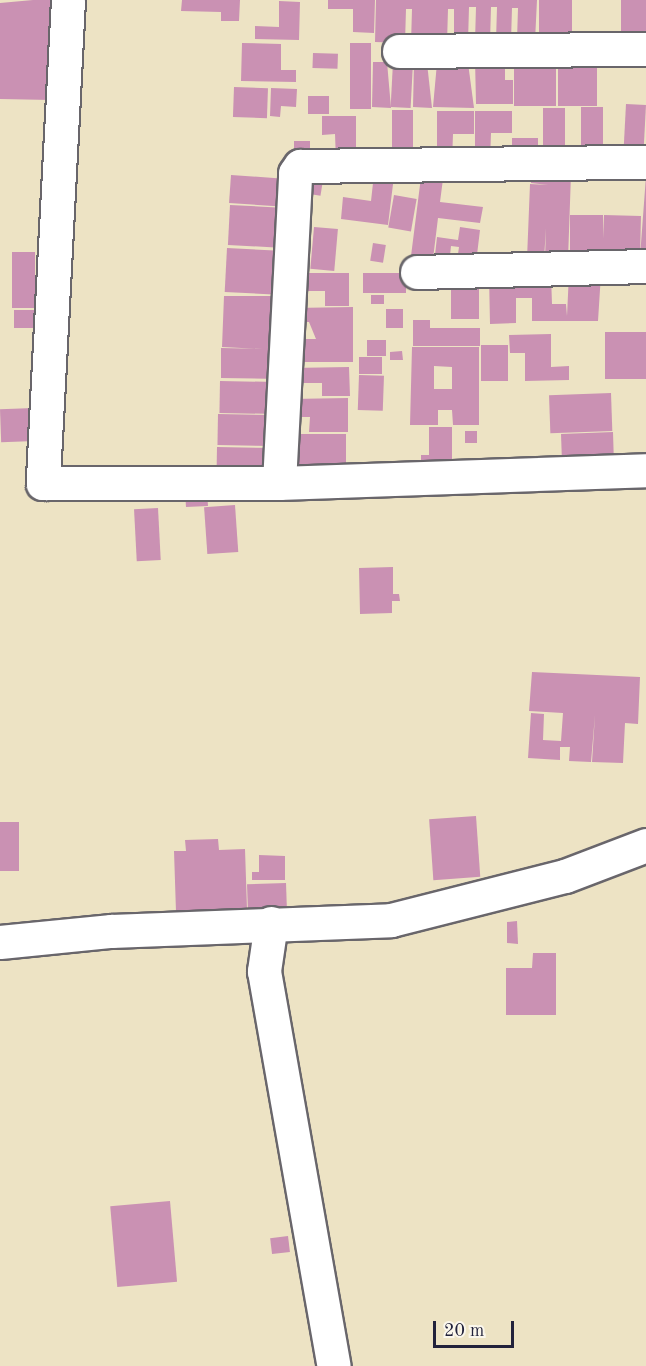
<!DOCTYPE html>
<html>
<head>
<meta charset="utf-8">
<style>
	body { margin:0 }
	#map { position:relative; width:646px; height:1366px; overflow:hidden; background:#ede3c4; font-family:"Old Standard TT",serif }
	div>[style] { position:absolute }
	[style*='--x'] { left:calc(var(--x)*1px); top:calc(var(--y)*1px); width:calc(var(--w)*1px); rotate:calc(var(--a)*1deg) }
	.building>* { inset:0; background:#ca91b3; transform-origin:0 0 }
	.roads { filter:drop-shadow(2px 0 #69666b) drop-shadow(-2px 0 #69666b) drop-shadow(0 2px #69666b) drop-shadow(0 -2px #69666b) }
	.minor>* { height:33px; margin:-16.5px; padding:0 16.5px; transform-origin:16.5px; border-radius:16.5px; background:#fff }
	.major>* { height:33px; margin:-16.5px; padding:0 16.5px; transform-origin:16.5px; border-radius:16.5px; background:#fff }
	span { translate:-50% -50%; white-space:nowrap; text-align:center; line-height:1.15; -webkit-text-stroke:4.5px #fbf7ec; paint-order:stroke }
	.scale { position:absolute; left:433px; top:1321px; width:81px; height:27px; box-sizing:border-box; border:3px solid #22223b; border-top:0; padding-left:8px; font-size:18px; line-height:21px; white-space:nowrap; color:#22223b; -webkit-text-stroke:4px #fbf7ec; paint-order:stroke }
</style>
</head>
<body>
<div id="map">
	<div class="building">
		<i style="clip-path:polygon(33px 0,57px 0,51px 100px,0 99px,0 3px)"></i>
		<i style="clip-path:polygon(182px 0,240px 0,239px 21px,221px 21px,221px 12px,181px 11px)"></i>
		<i style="clip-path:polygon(328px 0,375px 0,374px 33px,353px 32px,353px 9px,328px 9px)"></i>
		<i style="clip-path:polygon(376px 0,537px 0,535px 41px,517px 40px,518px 8px,512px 8px,511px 41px,496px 41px,497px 7px,491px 7px,490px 42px,475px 41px,476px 7px,469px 7px,468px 42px,454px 42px,454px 9px,448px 9px,447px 43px,411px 43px,412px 9px,406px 9px,405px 43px,375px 42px)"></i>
		<i style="left:539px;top:0;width:33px;height:44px"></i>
		<i style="left:621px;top:0;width:25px;height:42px"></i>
		<i style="clip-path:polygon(279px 1px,300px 2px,299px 40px,255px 39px,255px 26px,279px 27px)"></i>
		<i style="clip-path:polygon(242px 43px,281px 44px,281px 70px,296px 70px,296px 82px,241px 81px)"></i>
		<i style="left:350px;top:43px;width:21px;height:66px"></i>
		<i style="left:313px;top:53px;width:25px;height:15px;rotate:2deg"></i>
		<i style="left:558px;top:58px;width:39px;height:48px"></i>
		<i style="clip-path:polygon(475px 59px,505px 60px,505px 80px,513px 80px,513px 104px,476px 104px)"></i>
		<i style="left:514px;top:59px;width:42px;height:47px"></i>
		<i style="clip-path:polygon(373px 62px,387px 62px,391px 108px,372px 107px)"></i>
		<i style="left:393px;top:62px;width:20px;height:45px;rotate:3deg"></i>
		<i style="clip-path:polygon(414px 62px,427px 63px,432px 108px,413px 107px)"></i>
		<i style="clip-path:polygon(437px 63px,468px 63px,474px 108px,433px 107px)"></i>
		<i style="left:234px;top:87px;width:34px;height:30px;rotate:2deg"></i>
		<i style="clip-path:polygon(271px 88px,297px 89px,296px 107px,281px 106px,280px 117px,270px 116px)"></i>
		<i style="left:308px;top:96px;width:21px;height:18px"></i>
		<i style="left:626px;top:104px;width:20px;height:49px;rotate:3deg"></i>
		<i style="left:581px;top:107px;width:22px;height:51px"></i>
		<i style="left:543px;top:108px;width:22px;height:54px"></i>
		<i style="left:392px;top:110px;width:21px;height:52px"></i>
		<i style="clip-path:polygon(437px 111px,474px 111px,474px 134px,453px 134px,452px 162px,437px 162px)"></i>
		<i style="clip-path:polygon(475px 111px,512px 111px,512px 133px,491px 133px,490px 162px,475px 162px)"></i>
		<i style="clip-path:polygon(322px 116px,356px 116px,356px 161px,336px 161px,335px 134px,322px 135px)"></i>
		<i style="left:512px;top:138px;width:26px;height:24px"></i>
		<i style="left:294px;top:141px;width:16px;height:18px"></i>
		<i style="left:305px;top:172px;width:19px;height:21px;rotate:9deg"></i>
		<i style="clip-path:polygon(531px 173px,571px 174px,568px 260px,545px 259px,546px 228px,544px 259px,527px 259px,530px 184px,548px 185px,531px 183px)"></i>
		<i style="clip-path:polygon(374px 174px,394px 176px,388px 225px,341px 219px,343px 197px,371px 201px)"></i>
		<i style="left:231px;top:175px;width:63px;height:28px;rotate:4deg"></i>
		<i style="clip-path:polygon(646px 176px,646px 262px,602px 262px,604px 215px,641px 216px,640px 257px)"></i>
		<i style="clip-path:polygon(421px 177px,443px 179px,440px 202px,483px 207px,480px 223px,438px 218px,432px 267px,410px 264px)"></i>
		<i style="left:394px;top:195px;width:23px;height:33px;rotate:10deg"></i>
		<i style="left:230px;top:205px;width:56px;height:40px;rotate:3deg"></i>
		<i style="left:570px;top:215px;width:33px;height:46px"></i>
		<i style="left:314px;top:227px;width:24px;height:42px;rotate:5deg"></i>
		<i style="clip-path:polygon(460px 227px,480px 230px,476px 263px,457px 261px,459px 247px,451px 246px,449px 265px,434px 264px,437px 237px,458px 240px)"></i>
		<i style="left:373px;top:243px;width:13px;height:18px;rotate:9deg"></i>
		<i style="left:227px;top:248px;width:58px;height:44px;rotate:3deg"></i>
		<i style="left:35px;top:252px;width:56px;height:23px;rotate:90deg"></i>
		<i style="clip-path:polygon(295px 273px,349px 273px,349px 306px,325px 306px,325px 291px,295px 291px)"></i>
		<i style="left:363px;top:273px;width:43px;height:20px"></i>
		<i style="clip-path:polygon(569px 273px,601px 274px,598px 321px,532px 321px,532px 298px,516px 298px,516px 323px,490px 324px,489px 275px,551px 275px,552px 304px,566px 304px,567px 316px)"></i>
		<i style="left:451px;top:275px;width:28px;height:44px"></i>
		<i style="left:384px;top:295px;width:9px;height:13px;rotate:90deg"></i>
		<i style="clip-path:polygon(224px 296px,282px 296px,278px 379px,221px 378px,221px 348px,263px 349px,222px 347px)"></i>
		<i style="clip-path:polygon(353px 307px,353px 362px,293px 362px,293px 339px,316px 339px,309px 322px,294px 322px,294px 308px)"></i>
		<i style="left:386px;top:309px;width:17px;height:19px"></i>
		<i style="left:14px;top:310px;width:22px;height:18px"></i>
		<i style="clip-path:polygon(413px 320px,430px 320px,430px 328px,480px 328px,480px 346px,413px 346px)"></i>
		<i style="left:646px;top:332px;width:47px;height:41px;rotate:90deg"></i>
		<i style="clip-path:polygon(551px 334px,551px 367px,569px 366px,569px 380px,525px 381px,525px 353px,510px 353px,509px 335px)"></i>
		<i style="left:367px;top:340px;width:19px;height:16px"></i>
		<i style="left:481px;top:345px;width:27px;height:36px"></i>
		<i style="clip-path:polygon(evenodd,412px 347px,479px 347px,479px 425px,453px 425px,452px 410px,438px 410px,438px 425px,410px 425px,412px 347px,434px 366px,452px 367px,452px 389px,434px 389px,434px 366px)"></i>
		<i style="clip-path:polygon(402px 351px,403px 360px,390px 360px,390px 352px)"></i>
		<i style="left:382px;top:357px;width:17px;height:23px;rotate:90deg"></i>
		<i style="clip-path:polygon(349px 367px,350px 396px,322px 396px,322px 383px,291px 383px,291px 368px)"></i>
		<i style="left:359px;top:375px;width:25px;height:35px;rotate:2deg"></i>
		<i style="left:220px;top:381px;width:57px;height:32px;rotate:1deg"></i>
		<i style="left:611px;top:393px;width:38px;height:62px;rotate:88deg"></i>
		<i style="clip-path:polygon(348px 398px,348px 432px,309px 432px,310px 417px,291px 417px,291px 399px)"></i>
		<i style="left:34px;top:408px;width:33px;height:34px;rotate:88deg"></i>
		<i style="left:218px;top:414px;width:60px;height:31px;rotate:1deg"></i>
		<i style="clip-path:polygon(429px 427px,452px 427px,452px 470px,421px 470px,421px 455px,429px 455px)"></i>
		<i style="left:465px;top:431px;width:12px;height:12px"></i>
		<i style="clip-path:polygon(613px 432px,614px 465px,562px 462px,561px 434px)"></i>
		<i style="left:286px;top:434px;width:60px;height:37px"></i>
		<i style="left:217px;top:447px;width:61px;height:33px;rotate:1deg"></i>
		<i style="clip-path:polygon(185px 489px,207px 492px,208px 506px,186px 507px)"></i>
		<i style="left:235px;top:505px;width:47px;height:31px;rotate:86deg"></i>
		<i style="left:158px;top:508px;width:52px;height:24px;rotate:87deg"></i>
		<i style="clip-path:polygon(393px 567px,393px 594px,399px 594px,400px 601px,392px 601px,392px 613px,360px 614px,359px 568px)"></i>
		<i style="clip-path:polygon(532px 672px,640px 677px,638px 724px,625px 723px,623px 763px,592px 762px,595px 715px,591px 762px,569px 761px,570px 747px,560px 747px,560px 760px,528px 758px,531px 713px,544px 714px,543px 740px,561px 741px,563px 713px,529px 711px)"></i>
		<i style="left:476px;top:816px;width:61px;height:47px;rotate:86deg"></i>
		<i style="left:0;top:822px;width:19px;height:49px"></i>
		<i style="clip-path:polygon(218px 839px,219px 850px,245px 849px,247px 909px,176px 912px,174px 851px,186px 851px,185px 840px)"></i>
		<i style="clip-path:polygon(259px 855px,285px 856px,285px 880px,252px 880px,252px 872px,259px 872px)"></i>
		<i style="left:286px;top:883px;width:24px;height:39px;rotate:88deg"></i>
		<i style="clip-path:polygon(517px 921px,518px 944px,507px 943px,507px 922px)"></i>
		<i style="clip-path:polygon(533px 953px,556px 953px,556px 1015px,506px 1015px,506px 968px,532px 968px)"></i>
		<i style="left:170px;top:1201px;width:81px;height:60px;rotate:85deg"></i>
		<i style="left:288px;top:1236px;width:16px;height:18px;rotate:83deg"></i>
	</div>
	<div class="roads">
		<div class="minor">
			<i style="--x:68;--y:0;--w:484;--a:93"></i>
			<i style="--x:43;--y:483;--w:236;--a:0"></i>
			<i style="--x:279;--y:483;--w:367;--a:-2"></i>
			<i style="--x:399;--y:51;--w:247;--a:-0.5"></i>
			<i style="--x:417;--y:272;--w:229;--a:-1.5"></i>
			<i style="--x:279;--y:483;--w:310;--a:-87"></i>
			<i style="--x:295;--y:173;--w:9;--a:-54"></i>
			<i style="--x:300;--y:166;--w:346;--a:-0.7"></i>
			<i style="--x:271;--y:923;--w:49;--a:98.3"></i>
			<i style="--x:264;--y:971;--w:401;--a:80"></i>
		</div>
		<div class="major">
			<i style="--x:0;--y:942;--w:112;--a:-5.7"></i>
			<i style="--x:111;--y:931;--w:280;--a:-2.2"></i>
			<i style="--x:391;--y:920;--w:179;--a:-14.2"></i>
			<i style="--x:565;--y:876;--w:87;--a:-20.9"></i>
		</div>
	</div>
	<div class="scale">20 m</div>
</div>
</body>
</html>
